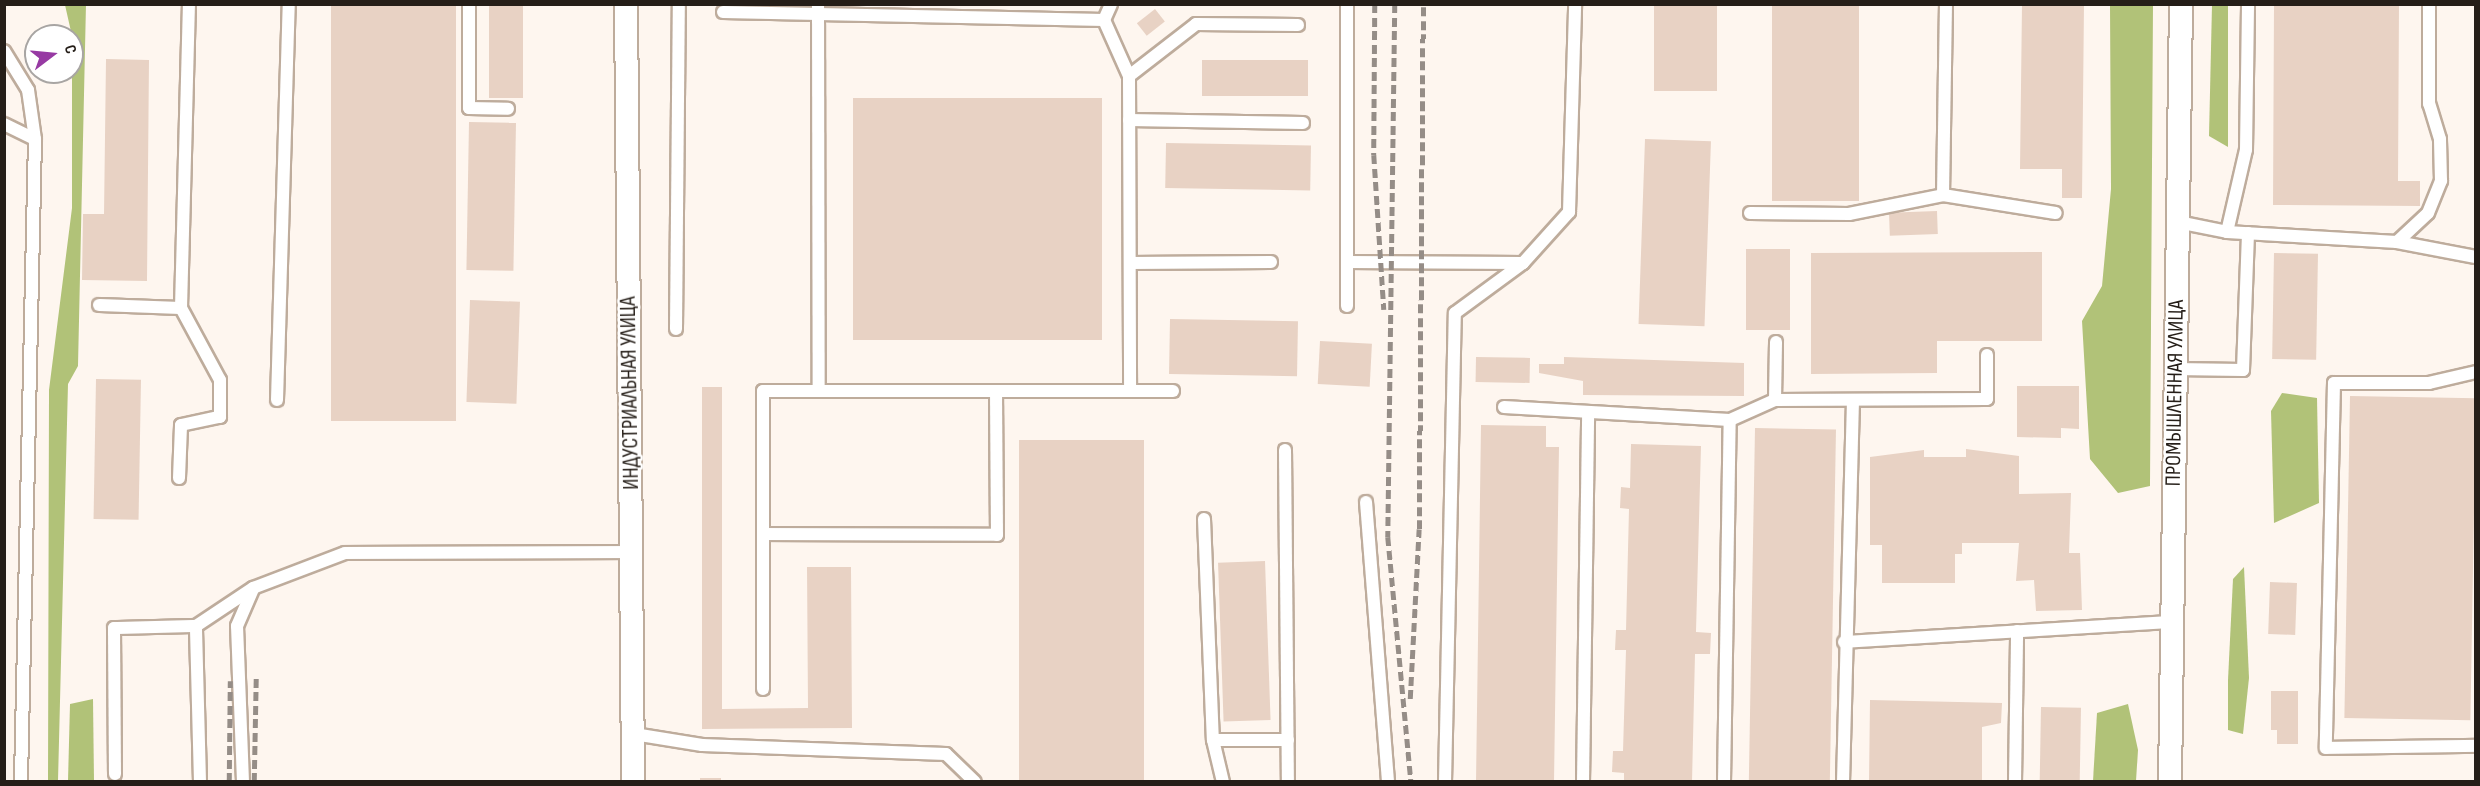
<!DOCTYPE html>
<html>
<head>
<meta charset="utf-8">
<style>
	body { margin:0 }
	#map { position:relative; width:2480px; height:786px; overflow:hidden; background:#fef6ef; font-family:"Sofia Sans Condensed",sans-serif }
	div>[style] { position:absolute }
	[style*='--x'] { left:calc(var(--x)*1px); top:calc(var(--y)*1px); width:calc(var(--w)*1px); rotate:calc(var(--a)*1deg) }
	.forest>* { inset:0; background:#b1c278 }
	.building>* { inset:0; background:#e8d2c4; transform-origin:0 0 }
	.roads { filter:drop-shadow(2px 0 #beac9c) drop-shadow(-2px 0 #beac9c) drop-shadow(0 2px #beac9c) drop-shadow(0 -2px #beac9c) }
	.service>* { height:12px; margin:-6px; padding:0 6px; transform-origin:6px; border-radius:6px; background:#fff }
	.minor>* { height:22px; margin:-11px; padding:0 11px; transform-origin:11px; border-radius:11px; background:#fff }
	.rail>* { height:4.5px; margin-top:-2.25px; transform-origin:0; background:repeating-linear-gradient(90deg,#958d87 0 9px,transparent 0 13.5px) }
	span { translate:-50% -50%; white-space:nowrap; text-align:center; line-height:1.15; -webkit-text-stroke:5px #fff; paint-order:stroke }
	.street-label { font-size:22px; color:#251e18 }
	.frame { position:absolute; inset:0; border:6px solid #251e18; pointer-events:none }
	.north { position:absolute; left:24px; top:24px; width:60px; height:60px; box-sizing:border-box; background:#fff; border:2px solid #a8a5a3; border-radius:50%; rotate:74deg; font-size:16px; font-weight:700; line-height:24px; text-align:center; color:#251e18 }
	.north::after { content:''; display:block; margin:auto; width:21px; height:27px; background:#973aa3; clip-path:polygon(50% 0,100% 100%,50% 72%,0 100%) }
</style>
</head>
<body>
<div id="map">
	<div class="forest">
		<i style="clip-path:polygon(86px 4px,78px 366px,68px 384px,58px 781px,48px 782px,49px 390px,72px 208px,72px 36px,65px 5px)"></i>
		<i style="clip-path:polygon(2110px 5px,2153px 5px,2150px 486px,2118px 493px,2090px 459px,2082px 321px,2102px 286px,2111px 189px)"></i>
		<i style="clip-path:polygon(2212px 5px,2228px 5px,2228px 147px,2209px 136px)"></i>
		<i style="clip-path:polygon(2282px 393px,2317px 398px,2319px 503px,2274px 523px,2271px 411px)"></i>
		<i style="clip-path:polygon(2244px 567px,2249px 678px,2243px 734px,2228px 730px,2228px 680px,2233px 579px)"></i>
		<i style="clip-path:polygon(93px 699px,94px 781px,68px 781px,70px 704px)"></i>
		<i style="clip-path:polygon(2128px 704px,2138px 750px,2136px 781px,2093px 781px,2097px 713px)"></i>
	</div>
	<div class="building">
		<i style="left:331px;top:4px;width:125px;height:417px"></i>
		<i style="left:489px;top:4px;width:34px;height:94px"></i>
		<i style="left:1654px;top:4px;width:63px;height:87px"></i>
		<i style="left:1772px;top:4px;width:87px;height:197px"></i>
		<i style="clip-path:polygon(2022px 4px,2084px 4px,2082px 198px,2062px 198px,2062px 169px,2020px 169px)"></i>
		<i style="clip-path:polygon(2274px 4px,2399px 4px,2398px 181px,2420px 181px,2420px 206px,2273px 205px)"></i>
		<i style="left:1155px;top:9px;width:16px;height:23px;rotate:52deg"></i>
		<i style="clip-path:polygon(106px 59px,149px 60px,147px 281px,82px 280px,83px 214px,104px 214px)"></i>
		<i style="left:1202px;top:60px;width:106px;height:36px"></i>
		<i style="left:853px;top:98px;width:249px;height:242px"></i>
		<i style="left:469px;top:122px;width:47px;height:148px;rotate:1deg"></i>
		<i style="left:1645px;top:139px;width:66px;height:185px;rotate:2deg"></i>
		<i style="left:1166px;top:143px;width:145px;height:45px;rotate:1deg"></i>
		<i style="left:1937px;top:211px;width:23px;height:48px;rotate:88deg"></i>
		<i style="left:1746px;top:249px;width:44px;height:81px"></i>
		<i style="clip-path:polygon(2042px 252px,2042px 341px,1937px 341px,1937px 373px,1811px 374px,1811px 253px)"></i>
		<i style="left:2274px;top:253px;width:44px;height:106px;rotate:1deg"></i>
		<i style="left:470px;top:300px;width:50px;height:102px;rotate:2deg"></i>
		<i style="left:1170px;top:319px;width:128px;height:55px;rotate:1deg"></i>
		<i style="left:1320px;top:341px;width:52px;height:43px;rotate:3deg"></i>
		<i style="left:1476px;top:357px;width:54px;height:25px;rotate:1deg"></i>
		<i style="clip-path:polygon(1564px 357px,1744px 363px,1744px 396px,1583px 395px,1583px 381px,1539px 373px,1539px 364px,1564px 364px)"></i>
		<i style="left:96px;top:379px;width:45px;height:140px;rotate:1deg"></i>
		<i style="clip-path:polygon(2017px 386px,2079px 386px,2079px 429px,2061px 428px,2061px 438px,2017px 437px)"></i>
		<i style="clip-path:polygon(702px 387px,722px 387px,722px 709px,808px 708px,807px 567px,851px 567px,852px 728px,702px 729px)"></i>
		<i style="left:2350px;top:396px;width:126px;height:322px;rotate:1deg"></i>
		<i style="clip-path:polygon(1481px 425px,1546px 426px,1546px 447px,1559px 447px,1554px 782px,1476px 782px)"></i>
		<i style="left:1755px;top:428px;width:81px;height:354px;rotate:1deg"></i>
		<i style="left:1144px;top:440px;width:342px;height:125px;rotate:90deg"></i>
		<i style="clip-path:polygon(1631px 444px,1701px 446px,1696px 632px,1711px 633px,1710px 654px,1695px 654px,1692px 782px,1624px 782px,1624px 773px,1612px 772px,1613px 751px,1623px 751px,1626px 650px,1615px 650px,1616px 630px,1626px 630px,1629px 509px,1620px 508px,1621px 487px,1630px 488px)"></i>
		<i style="clip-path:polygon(1966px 449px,2019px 456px,2019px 494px,2071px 493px,2069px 553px,2080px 553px,2082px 610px,2036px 611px,2034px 580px,2016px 581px,2019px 543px,1962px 543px,1962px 554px,1955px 554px,1955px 583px,1882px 583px,1882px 545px,1870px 545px,1870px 457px,1924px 450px,1924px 457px,1966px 457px)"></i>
		<i style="left:1265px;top:561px;width:159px;height:47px;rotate:88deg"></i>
		<i style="left:2270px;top:582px;width:27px;height:52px;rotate:2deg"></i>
		<i style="clip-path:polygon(2271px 691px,2298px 691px,2298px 744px,2277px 744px,2277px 730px,2271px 730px)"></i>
		<i style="clip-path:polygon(1870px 700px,2002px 703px,2001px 723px,1982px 727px,1982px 782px,1869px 782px)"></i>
		<i style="left:2041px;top:707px;width:40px;height:75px;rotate:1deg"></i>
		<i style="left:700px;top:778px;width:21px;height:4px"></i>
	</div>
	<div class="roads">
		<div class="service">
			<i style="--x:469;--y:4;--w:104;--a:90"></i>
			<i style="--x:469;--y:108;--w:39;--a:1"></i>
			<i style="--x:818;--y:4;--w:387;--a:89.9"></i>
			<i style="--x:1347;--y:4;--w:302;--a:90"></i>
			<i style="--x:723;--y:12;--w:381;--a:1.2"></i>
			<i style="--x:1104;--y:20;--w:17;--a:-66"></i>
			<i style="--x:1104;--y:20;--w:61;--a:65.9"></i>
			<i style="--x:1129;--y:76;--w:315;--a:89.8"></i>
			<i style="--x:4;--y:51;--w:46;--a:58.4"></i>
			<i style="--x:28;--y:90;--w:49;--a:81.9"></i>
			<i style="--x:35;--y:139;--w:643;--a:91.25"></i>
			<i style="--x:1129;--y:76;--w:85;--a:-37.8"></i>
			<i style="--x:1196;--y:24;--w:102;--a:0.6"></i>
			<i style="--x:1129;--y:120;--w:174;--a:1"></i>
			<i style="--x:4;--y:124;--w:34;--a:26"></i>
			<i style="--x:1943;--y:195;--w:114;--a:9.1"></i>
			<i style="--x:1750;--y:213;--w:99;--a:0.6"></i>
			<i style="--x:1849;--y:214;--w:96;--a:-11.4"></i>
			<i style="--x:1943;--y:195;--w:191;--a:-89.1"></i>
			<i style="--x:2178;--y:222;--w:50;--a:11.5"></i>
			<i style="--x:2227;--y:232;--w:170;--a:3.4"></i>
			<i style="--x:2397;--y:242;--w:80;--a:10.8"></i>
			<i style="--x:2227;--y:232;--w:84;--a:-77"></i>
			<i style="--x:2246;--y:150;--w:146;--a:-89.2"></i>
			<i style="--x:2397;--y:242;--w:42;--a:-43.1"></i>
			<i style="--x:2428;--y:213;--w:35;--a:-68"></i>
			<i style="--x:2441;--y:181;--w:42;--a:-91.4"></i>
			<i style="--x:2440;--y:139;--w:37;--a:-107"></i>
			<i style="--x:2429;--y:104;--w:100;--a:-90"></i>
			<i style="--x:1347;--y:262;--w:176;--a:0.3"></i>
			<i style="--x:1130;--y:263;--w:141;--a:-0.4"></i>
			<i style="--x:99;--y:305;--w:82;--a:2.1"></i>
			<i style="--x:676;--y:329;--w:325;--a:-89.5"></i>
			<i style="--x:2175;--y:369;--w:68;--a:0.8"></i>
			<i style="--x:2243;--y:370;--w:137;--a:-87.9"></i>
			<i style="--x:2476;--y:372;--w:48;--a:166.8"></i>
			<i style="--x:2429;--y:383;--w:95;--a:180"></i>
			<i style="--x:2334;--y:383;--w:365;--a:91.3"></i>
			<i style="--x:2326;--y:748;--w:150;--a:-0.8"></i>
			<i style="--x:277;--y:400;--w:396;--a:-88.3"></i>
			<i style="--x:1775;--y:400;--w:58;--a:-89"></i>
			<i style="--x:1504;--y:407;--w:226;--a:3.3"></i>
			<i style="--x:1730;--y:420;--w:49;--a:-24"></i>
			<i style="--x:1775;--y:400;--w:212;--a:-0.3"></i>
			<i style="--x:1987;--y:399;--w:44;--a:-90"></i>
			<i style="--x:1285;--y:450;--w:332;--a:89.5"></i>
			<i style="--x:179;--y:478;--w:53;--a:-87.8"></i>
			<i style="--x:181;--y:425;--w:40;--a:-12"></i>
			<i style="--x:220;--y:417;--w:37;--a:-90"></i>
			<i style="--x:220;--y:380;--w:82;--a:-118.4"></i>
			<i style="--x:181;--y:308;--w:304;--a:-88.5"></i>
			<i style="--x:1366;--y:502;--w:281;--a:85.5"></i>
			<i style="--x:1204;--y:519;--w:221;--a:87.7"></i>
			<i style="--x:1213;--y:740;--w:43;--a:76.6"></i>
			<i style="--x:764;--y:534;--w:233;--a:0.2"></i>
			<i style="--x:997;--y:535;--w:144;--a:-90.4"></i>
			<i style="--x:1844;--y:642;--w:328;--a:-3.5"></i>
			<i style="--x:763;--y:689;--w:298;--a:-90"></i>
			<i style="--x:763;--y:391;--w:410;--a:0"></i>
			<i style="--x:634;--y:734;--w:69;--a:9.2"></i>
			<i style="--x:702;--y:745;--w:244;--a:2.1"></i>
			<i style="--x:946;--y:754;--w:40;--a:44"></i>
			<i style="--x:1213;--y:740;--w:75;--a:0"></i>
			<i style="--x:115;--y:774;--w:146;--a:-90.4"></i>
			<i style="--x:114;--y:628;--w:82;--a:-1.4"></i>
			<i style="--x:200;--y:782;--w:156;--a:-91.5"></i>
			<i style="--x:196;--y:626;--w:69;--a:-33.7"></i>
			<i style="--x:253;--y:588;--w:98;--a:-20.8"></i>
			<i style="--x:345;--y:553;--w:286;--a:-0.2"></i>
			<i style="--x:243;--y:782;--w:156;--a:-92.2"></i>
			<i style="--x:237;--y:626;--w:40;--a:-66.6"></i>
			<i style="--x:1445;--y:782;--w:469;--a:-88.8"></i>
			<i style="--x:1455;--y:313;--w:84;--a:-36.3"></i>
			<i style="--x:1523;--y:263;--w:69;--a:-48"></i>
			<i style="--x:1569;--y:212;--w:208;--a:-88.3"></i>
			<i style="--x:1583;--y:782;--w:370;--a:-89.2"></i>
			<i style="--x:1724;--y:782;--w:362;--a:-89.1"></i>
			<i style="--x:1843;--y:782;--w:382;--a:-88.5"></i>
			<i style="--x:2015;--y:782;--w:151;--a:-89.2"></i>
		</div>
		<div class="minor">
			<i style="--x:626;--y:4;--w:778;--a:89.48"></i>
			<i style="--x:2170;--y:782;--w:778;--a:-89.19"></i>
		</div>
	</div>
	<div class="rail">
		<i style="--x:1375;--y:4;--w:151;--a:90.4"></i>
		<i style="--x:1374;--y:155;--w:155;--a:86.3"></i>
		<i style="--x:1395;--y:4;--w:533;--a:90.75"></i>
		<i style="--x:1388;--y:537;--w:246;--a:84.6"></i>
		<i style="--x:1410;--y:699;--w:170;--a:-87"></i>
		<i style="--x:1419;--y:529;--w:525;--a:-89.56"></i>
		<i style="--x:229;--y:782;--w:101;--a:-89.4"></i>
		<i style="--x:254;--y:782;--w:106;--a:-88.9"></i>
	</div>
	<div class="street-label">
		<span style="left:630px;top:393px;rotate:-91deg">ИНДУСТРИАЛЬНАЯ УЛИЦА</span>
		<span style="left:2175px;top:393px;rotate:-89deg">ПРОМЫШЛЕННАЯ УЛИЦА</span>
	</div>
	<div class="frame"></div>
	<div class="north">С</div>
</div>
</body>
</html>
